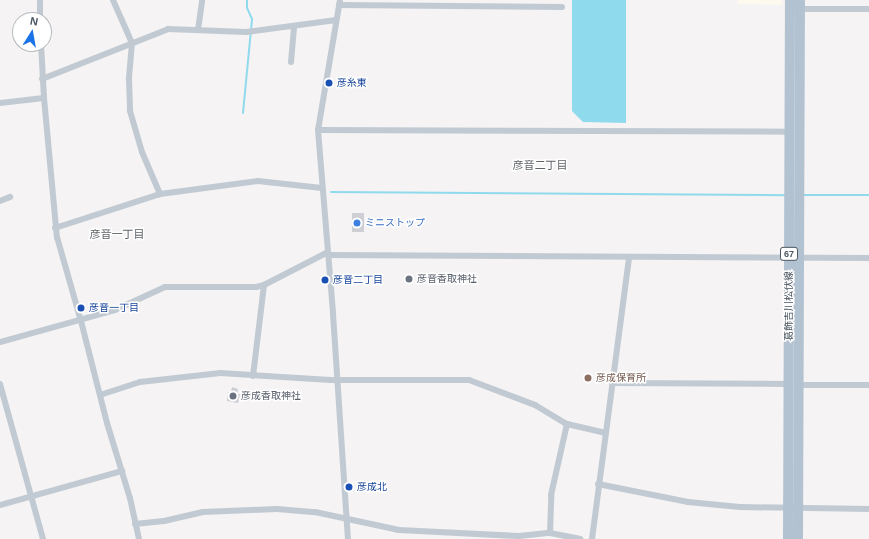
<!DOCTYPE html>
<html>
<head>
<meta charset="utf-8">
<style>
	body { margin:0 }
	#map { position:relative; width:869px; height:539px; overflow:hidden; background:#f5f3f3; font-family:Arial,"Noto Sans JP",sans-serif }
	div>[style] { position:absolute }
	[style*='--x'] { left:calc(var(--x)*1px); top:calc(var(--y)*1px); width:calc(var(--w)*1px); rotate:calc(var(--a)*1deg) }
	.commercial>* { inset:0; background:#fdf9ef }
	.water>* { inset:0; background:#90daee }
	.stream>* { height:2px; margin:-1px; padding:0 1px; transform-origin:1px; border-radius:1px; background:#90daee }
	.building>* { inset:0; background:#cdcfd5; transform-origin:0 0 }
	.street>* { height:6px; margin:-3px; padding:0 3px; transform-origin:3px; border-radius:3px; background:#c1cad2 }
	.primary>* { height:10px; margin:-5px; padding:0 5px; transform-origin:5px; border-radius:5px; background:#b3c2d1 }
	.dots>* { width:11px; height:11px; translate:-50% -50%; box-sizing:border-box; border:2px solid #fff; border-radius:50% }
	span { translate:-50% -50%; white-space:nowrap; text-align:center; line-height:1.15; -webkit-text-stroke:3px #fff; paint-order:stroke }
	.shield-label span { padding:1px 3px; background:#fff; border:1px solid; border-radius:3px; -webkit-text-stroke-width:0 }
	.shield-label { font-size:9px; color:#4a5661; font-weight:700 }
	.transit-label { font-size:10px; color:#164399 }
	.left { translate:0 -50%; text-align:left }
	.shop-label { font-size:10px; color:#366cbe }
	.worship-label { font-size:10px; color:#5b616d }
	.street-label { font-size:10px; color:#4a5661 }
	.education-label { font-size:10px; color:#785e54 }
	.neighbourhood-label { font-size:11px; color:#5f6368 }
	.north { position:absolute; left:12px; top:12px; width:40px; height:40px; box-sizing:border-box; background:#fff; border:1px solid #b7bbc0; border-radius:50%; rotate:11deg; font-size:11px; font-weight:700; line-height:16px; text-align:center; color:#4a5661 }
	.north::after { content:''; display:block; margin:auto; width:14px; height:18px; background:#1a73e8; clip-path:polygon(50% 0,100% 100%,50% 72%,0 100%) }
</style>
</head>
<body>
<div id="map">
	<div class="commercial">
		<i style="clip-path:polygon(738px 0,782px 0,782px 5px,738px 4px)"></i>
	</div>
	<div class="water">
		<i style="clip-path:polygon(572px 0,626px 0,626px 123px,583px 122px,572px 111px)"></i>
	</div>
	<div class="stream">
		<i style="--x:243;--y:113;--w:94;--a:-84.5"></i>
		<i style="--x:252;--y:19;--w:12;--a:-114"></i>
		<i style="--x:247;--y:8;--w:8;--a:-90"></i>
		<i style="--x:331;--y:192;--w:455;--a:0.4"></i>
		<i style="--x:802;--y:195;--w:67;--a:0"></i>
	</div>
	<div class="building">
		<i style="left:352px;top:213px;width:12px;height:19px"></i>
		<i style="clip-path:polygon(232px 387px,238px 389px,237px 394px,240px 394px,238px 403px,227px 401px,228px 392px,231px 392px)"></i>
	</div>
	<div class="street">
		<i style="--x:40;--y:0;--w:20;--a:90"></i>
		<i style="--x:113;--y:0;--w:47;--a:66.2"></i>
		<i style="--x:132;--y:43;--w:36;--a:95"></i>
		<i style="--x:129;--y:79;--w:32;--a:88"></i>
		<i style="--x:130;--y:111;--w:43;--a:73.7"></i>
		<i style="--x:142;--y:152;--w:46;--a:66.8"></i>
		<i style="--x:340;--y:0;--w:132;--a:99.6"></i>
		<i style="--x:318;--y:130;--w:185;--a:85.3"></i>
		<i style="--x:333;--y:314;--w:225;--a:86.2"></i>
		<i style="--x:339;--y:5;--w:223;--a:0.5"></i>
		<i style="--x:800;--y:9;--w:69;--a:0"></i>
		<i style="--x:198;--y:30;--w:30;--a:-82"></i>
		<i style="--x:41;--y:44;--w:54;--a:86.8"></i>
		<i style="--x:44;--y:98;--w:140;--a:84.7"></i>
		<i style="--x:57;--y:237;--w:87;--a:74.1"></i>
		<i style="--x:81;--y:321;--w:105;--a:75.7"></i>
		<i style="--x:107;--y:423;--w:78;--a:73"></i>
		<i style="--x:130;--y:498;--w:42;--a:77.6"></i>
		<i style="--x:291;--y:62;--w:36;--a:-85"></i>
		<i style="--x:42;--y:79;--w:136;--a:-21.6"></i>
		<i style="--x:168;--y:29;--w:78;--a:2.2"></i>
		<i style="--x:246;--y:32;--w:91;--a:-7.6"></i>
		<i style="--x:0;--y:103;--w:44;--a:-6.5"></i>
		<i style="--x:318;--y:130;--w:472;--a:0.2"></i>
		<i style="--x:0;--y:201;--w:11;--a:-22"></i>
		<i style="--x:55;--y:228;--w:110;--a:-17.9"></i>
		<i style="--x:160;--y:194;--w:99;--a:-7.6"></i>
		<i style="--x:258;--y:181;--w:64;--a:6.2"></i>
		<i style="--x:328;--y:255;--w:541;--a:0.32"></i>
		<i style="--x:0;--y:342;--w:119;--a:-15.5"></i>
		<i style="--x:115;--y:310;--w:55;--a:-24.7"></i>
		<i style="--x:165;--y:287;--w:91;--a:0"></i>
		<i style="--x:256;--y:287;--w:8;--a:-14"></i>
		<i style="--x:264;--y:285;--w:72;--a:-27.3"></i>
		<i style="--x:253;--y:376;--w:92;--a:-83.1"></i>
		<i style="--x:612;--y:383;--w:177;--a:0.3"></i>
		<i style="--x:0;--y:384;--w:161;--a:74.5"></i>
		<i style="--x:798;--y:385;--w:71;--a:0"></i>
		<i style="--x:100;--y:395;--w:42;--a:-18"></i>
		<i style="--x:140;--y:382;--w:81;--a:-6.4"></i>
		<i style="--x:220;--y:373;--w:111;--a:3.6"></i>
		<i style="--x:331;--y:380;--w:138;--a:0"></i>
		<i style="--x:469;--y:380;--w:71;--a:20.7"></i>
		<i style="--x:535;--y:405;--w:37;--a:31"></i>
		<i style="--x:567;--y:424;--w:40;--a:13"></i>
		<i style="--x:598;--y:484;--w:92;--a:11.3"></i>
		<i style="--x:688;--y:502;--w:52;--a:5.5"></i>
		<i style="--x:740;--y:507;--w:129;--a:0.9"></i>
		<i style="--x:0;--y:505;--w:127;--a:-15.6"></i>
		<i style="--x:135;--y:524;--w:29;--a:-6"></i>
		<i style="--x:164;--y:521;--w:40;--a:-13"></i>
		<i style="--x:203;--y:512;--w:74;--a:-2.3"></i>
		<i style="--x:277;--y:509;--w:38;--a:5"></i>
		<i style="--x:315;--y:512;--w:86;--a:12.1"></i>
		<i style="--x:399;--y:530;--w:120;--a:2.9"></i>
		<i style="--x:519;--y:536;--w:31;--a:-6"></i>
		<i style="--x:550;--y:533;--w:31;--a:11"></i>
		<i style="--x:550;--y:533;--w:38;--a:-88"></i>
		<i style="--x:551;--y:495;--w:73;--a:-77.3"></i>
		<i style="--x:592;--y:539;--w:284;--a:-82.5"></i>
	</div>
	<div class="primary">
		<i style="--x:788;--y:539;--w:539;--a:-89.79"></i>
		<i style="--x:798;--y:539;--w:539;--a:-89.79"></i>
	</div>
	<div class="dots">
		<i style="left:329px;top:83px;background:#1a4fb4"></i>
		<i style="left:357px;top:223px;background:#3f7fe0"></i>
		<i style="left:409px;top:279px;background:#6b7280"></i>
		<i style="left:325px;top:280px;background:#1a4fb4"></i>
		<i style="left:81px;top:308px;background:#1a4fb4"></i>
		<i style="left:588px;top:378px;background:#8d6e63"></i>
		<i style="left:233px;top:396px;background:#6b7280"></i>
		<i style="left:349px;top:487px;background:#1a4fb4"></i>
	</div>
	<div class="shield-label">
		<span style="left:789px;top:254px">67</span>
	</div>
	<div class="transit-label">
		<span class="left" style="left:337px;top:83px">彦糸東</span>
		<span class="left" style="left:333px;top:280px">彦音二丁目</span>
		<span class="left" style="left:89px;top:308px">彦音一丁目</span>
		<span class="left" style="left:357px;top:487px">彦成北</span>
	</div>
	<div class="shop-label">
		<span class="left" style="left:365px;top:223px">ミニストップ</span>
	</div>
	<div class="worship-label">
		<span class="left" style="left:417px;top:279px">彦音香取神社</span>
		<span class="left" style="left:241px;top:396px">彦成香取神社</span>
	</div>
	<div class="street-label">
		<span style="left:789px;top:306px;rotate:-90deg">葛飾吉川松伏線</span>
	</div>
	<div class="education-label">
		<span class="left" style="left:596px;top:378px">彦成保育所</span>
	</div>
	<div class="neighbourhood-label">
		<span style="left:540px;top:165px">彦音二丁目</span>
		<span style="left:117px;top:234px">彦音一丁目</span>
	</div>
	<div class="north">N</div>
</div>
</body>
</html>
